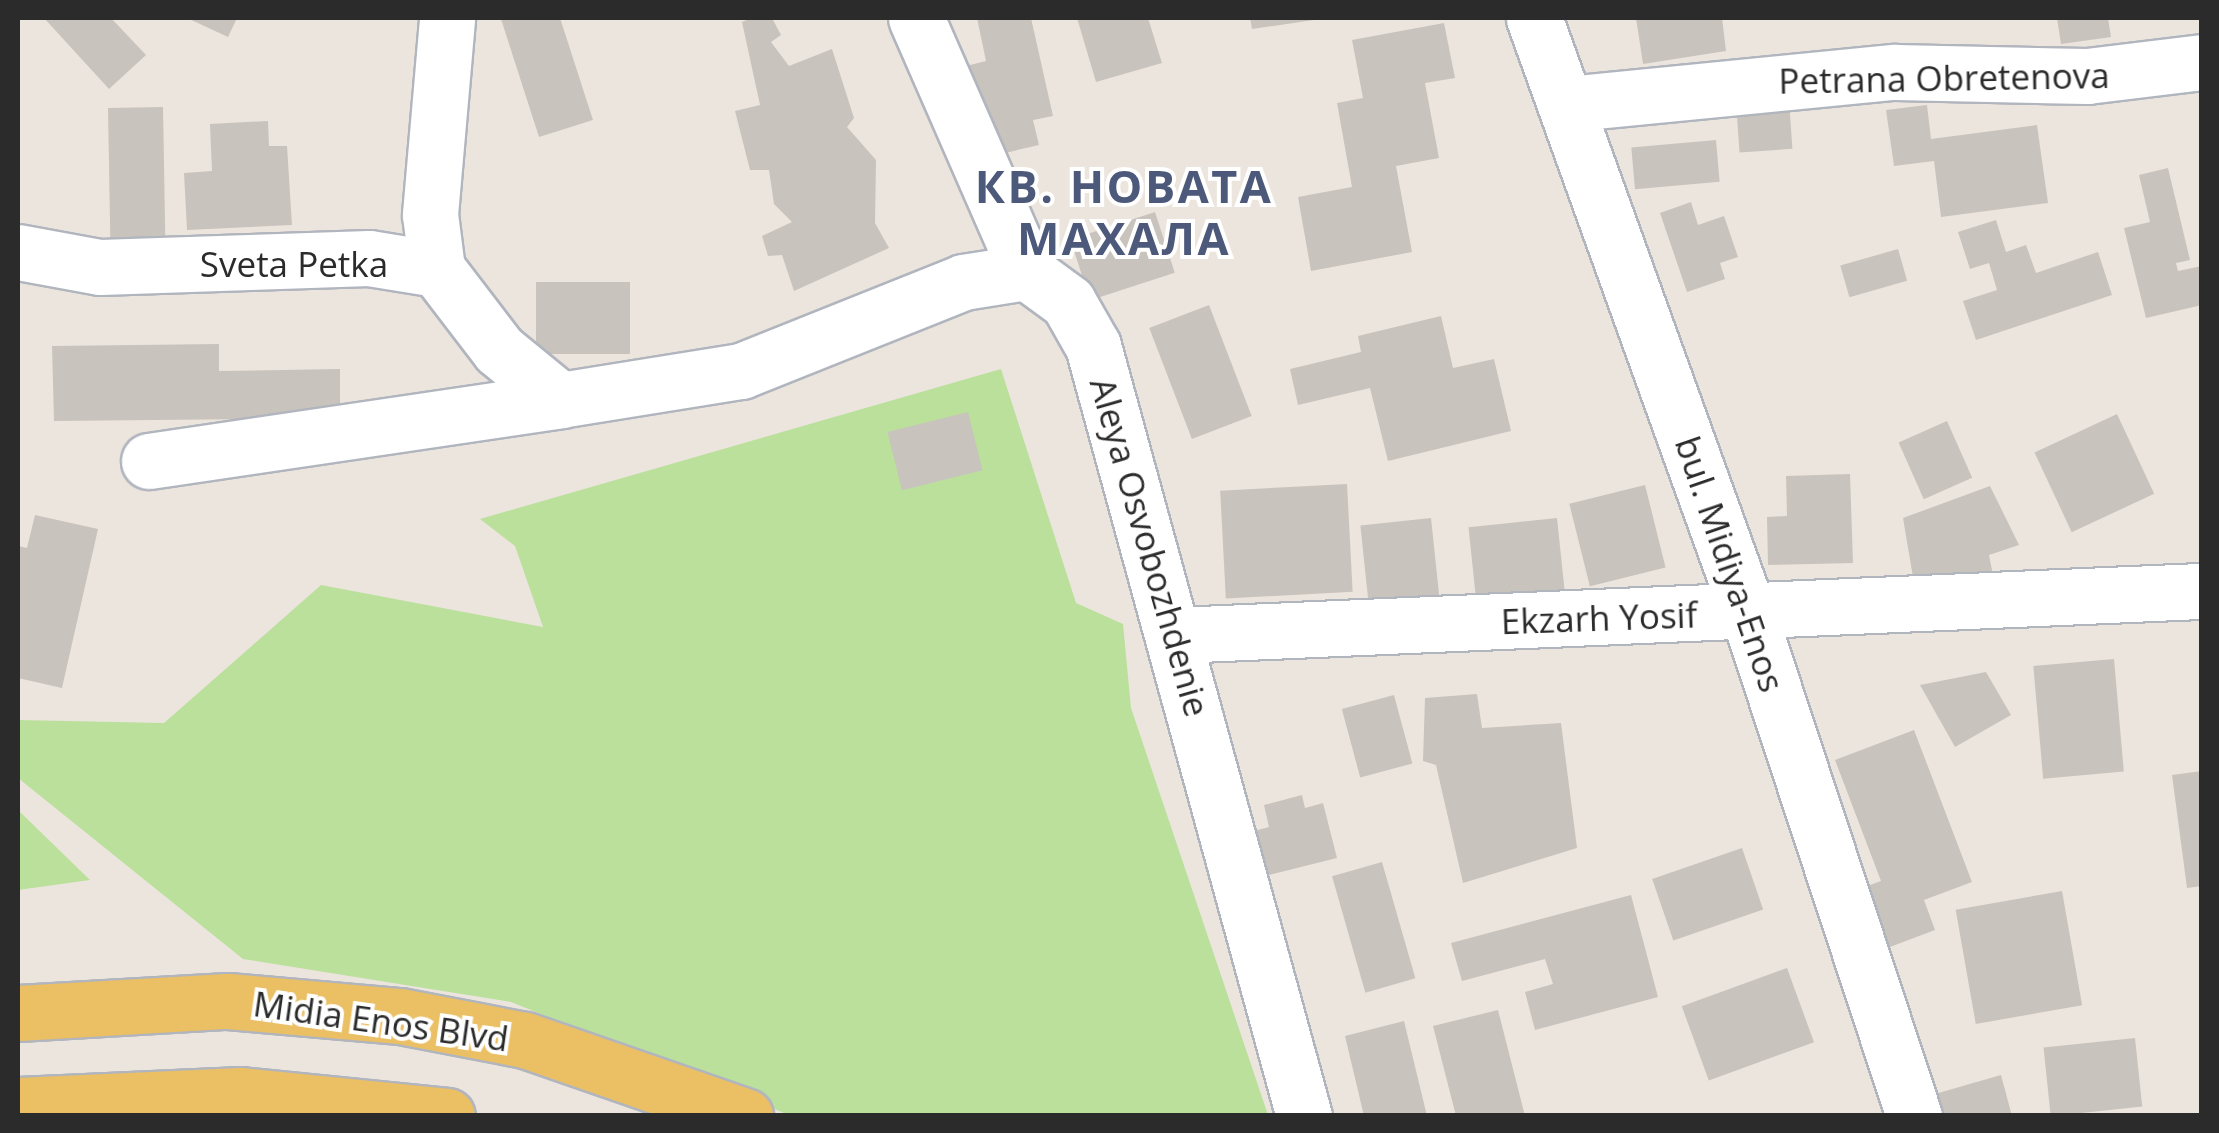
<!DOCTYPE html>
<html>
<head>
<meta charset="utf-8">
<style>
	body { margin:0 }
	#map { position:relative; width:2219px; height:1133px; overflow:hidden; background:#ece5de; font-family:"Open Sans",sans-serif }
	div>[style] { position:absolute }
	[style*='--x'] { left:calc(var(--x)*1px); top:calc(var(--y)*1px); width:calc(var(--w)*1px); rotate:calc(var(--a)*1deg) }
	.green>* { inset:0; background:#bae09c }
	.building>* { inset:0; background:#c8c3bc; transform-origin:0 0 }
	.roads { filter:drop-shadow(2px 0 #b1b5be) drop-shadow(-2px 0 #b1b5be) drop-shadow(0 2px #b1b5be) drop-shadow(0 -2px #b1b5be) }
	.minor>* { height:55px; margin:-27.5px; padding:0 27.5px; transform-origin:27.5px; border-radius:27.5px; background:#fff }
	.major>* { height:55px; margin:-27.5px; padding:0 27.5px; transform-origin:27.5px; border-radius:27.5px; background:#ebbf64 }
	span { translate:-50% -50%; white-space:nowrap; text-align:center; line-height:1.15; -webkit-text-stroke:8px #fff; paint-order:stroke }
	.street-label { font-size:35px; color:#2b2b2b }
	.district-label { font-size:45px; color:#4d597a; font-weight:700; letter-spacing:2.5px }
	.frame { position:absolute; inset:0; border:20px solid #2b2b2b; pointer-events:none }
</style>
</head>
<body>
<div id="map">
	<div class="green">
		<i style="clip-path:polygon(1001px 369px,1076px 603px,1123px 624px,1131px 708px,1268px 1115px,789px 1115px,511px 1002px,243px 959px,18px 778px,18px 720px,164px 723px,321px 585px,543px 627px,515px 546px,480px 519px)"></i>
		<i style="clip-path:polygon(18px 810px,90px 880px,18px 890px)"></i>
	</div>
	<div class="building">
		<i style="clip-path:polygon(44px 18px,111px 18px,146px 55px,109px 89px)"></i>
		<i style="clip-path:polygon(187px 18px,237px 18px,228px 37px)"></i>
		<i style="clip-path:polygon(560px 18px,593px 120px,539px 137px,501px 19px)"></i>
		<i style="clip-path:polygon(752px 18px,772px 18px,781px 35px,771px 42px,789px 66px,832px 49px,854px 118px,847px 127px,876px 160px,875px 223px,889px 248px,794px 291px,782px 255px,768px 256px,762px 236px,792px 222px,774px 204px,769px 170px,750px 170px,735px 111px,760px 105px,742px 22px)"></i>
		<i style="clip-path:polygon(977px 18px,1031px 18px,1053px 116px,1033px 120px,1039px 145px,979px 159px,958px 68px,986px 61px)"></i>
		<i style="clip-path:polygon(1077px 18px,1148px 18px,1162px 63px,1096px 82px)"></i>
		<i style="clip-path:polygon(1250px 18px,1314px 18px,1314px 20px,1252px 29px)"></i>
		<i style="clip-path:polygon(1636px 18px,1722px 18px,1726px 51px,1643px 64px)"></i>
		<i style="clip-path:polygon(2057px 18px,2108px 18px,2111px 37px,2061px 44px)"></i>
		<i style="clip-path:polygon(1444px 23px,1455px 78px,1425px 83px,1439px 158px,1396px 166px,1412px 252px,1311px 271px,1298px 197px,1352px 187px,1337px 103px,1363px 98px,1352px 40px)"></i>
		<i style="left:1788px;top:86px;width:63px;height:53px;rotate:86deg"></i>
		<i style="clip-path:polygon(1927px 105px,1931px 139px,2037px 125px,2048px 203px,1941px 217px,1934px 161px,1894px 166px,1886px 110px)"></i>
		<i style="left:163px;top:107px;width:130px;height:55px;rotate:89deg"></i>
		<i style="clip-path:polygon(268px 121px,269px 146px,287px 146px,292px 225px,187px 230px,184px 173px,212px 171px,210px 124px)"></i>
		<i style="left:1716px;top:140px;width:42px;height:85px;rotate:85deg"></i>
		<i style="clip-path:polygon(2168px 168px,2190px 260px,2176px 263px,2178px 271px,2202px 266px,2202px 305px,2146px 318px,2124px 228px,2150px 222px,2139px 175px)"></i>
		<i style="clip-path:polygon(1691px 202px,1698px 225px,1724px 216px,1738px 257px,1720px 263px,1725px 279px,1687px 292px,1660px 213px)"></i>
		<i style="left:1155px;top:212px;width:64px;height:89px;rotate:72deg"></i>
		<i style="clip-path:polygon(1996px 220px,2006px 252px,2026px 245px,2036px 273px,2098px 252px,2112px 295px,1976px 340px,1963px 301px,1997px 290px,1989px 263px,1970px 269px,1958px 232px)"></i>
		<i style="left:1898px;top:249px;width:33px;height:60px;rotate:74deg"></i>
		<i style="left:630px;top:282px;width:72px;height:94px;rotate:90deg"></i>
		<i style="left:1209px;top:305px;width:119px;height:64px;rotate:69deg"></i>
		<i style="clip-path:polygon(1441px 316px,1453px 368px,1494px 359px,1511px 431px,1388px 461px,1370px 388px,1298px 405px,1290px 369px,1361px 352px,1358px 336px)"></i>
		<i style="clip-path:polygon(219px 344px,219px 371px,340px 369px,340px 418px,54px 421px,52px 346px)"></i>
		<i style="left:968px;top:412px;width:60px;height:83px;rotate:76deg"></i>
		<i style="left:2117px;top:414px;width:88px;height:91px;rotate:65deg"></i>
		<i style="left:1947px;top:421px;width:62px;height:53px;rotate:66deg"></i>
		<i style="clip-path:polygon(1850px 474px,1853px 563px,1768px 565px,1767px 517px,1787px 516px,1786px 476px)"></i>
		<i style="left:1347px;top:484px;width:108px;height:127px;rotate:87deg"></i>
		<i style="left:1645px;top:485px;width:85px;height:78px;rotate:76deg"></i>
		<i style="clip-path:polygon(1990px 486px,2019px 545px,1989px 555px,1993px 575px,1915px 589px,1903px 518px)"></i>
		<i style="clip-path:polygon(35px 515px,98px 529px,62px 688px,18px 678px,18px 546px,27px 548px)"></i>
		<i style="left:1431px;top:518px;width:92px;height:71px;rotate:84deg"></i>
		<i style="left:1557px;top:518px;width:89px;height:89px;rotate:84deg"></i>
		<i style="left:2114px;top:659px;width:113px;height:81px;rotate:85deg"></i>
		<i style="clip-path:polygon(1986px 672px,2011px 715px,1955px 747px,1920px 685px)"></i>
		<i style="clip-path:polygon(1477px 694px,1482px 728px,1561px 723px,1577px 848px,1463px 883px,1436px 765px,1423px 761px,1425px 698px)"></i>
		<i style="left:1394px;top:695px;width:71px;height:54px;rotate:75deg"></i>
		<i style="clip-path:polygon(1914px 730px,1972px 882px,1924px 900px,1935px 930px,1874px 953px,1851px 892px,1881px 881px,1835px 760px)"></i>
		<i style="clip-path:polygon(2202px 771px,2202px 886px,2187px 888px,2172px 775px)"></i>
		<i style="clip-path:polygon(1302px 795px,1305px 808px,1323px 803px,1337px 858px,1261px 877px,1250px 832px,1269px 827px,1264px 805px)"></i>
		<i style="left:1742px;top:848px;width:65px;height:95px;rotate:71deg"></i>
		<i style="left:1382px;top:862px;width:121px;height:52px;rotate:74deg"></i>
		<i style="left:2062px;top:891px;width:116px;height:108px;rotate:80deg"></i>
		<i style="clip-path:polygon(1631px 895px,1658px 997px,1535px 1030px,1525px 992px,1553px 984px,1545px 959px,1462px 981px,1451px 943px)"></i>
		<i style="left:1787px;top:968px;width:79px;height:112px;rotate:70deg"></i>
		<i style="clip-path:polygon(1498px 1010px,1525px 1116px,1456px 1116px,1433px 1026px)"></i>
		<i style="clip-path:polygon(1404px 1021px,1427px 1116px,1364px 1116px,1345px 1036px)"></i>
		<i style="left:2135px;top:1038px;width:69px;height:92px;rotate:84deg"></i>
		<i style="clip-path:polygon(2001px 1075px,2012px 1116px,1933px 1116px,1928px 1096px)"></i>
	</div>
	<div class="roads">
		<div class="minor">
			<i style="--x:916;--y:18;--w:277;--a:66.4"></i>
			<i style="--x:1027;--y:272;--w:51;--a:36.2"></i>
			<i style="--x:1068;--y:302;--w:51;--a:60.4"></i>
			<i style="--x:1093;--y:346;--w:798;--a:74.68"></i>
			<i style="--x:1534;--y:18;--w:631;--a:70.19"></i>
			<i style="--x:1748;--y:612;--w:531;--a:71.77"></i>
			<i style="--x:1566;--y:104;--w:331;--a:-5.6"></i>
			<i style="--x:1895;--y:72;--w:192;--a:1.2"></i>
			<i style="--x:2087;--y:76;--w:116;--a:-6.9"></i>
			<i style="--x:18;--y:252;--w:83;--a:10.4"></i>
			<i style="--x:100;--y:267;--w:269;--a:-1.9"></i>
			<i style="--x:369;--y:258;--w:69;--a:9.2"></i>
			<i style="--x:437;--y:269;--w:55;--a:-97.3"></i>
			<i style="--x:430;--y:214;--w:197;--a:-85"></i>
			<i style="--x:437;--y:269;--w:102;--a:52.6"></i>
			<i style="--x:499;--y:350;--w:79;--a:39.3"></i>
			<i style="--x:560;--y:400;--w:183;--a:-9.1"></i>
			<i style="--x:741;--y:371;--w:239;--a:-21.8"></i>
			<i style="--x:963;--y:282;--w:65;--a:-8.9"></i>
			<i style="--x:149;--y:461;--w:416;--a:-8.4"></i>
			<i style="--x:1176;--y:635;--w:1027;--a:-2.46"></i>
		</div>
		<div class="major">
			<i style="--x:18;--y:1013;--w:210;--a:-3.3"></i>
			<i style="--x:228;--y:1001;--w:173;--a:5"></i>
			<i style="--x:400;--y:1016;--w:127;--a:10.9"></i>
			<i style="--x:525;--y:1040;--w:233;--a:19.1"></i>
			<i style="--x:18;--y:1105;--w:223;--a:-2.6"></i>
			<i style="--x:241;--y:1095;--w:207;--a:5.8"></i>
		</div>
	</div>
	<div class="street-label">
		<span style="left:1944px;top:78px;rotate:-1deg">Petrana Obretenova</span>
		<span style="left:294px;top:264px">Sveta Petka</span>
		<span style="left:1150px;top:547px;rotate:74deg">Aleya Osvobozhdenie</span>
		<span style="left:1730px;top:564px;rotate:71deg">bul. Midiya-Enos</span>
		<span style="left:1599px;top:618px;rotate:-2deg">Ekzarh Yosif</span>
		<span style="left:381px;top:1021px;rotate:8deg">Midia Enos Blvd</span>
	</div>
	<div class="district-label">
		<span style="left:1124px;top:212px">КВ. НОВАТА<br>МАХАЛА</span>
	</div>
	<div class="frame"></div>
</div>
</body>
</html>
